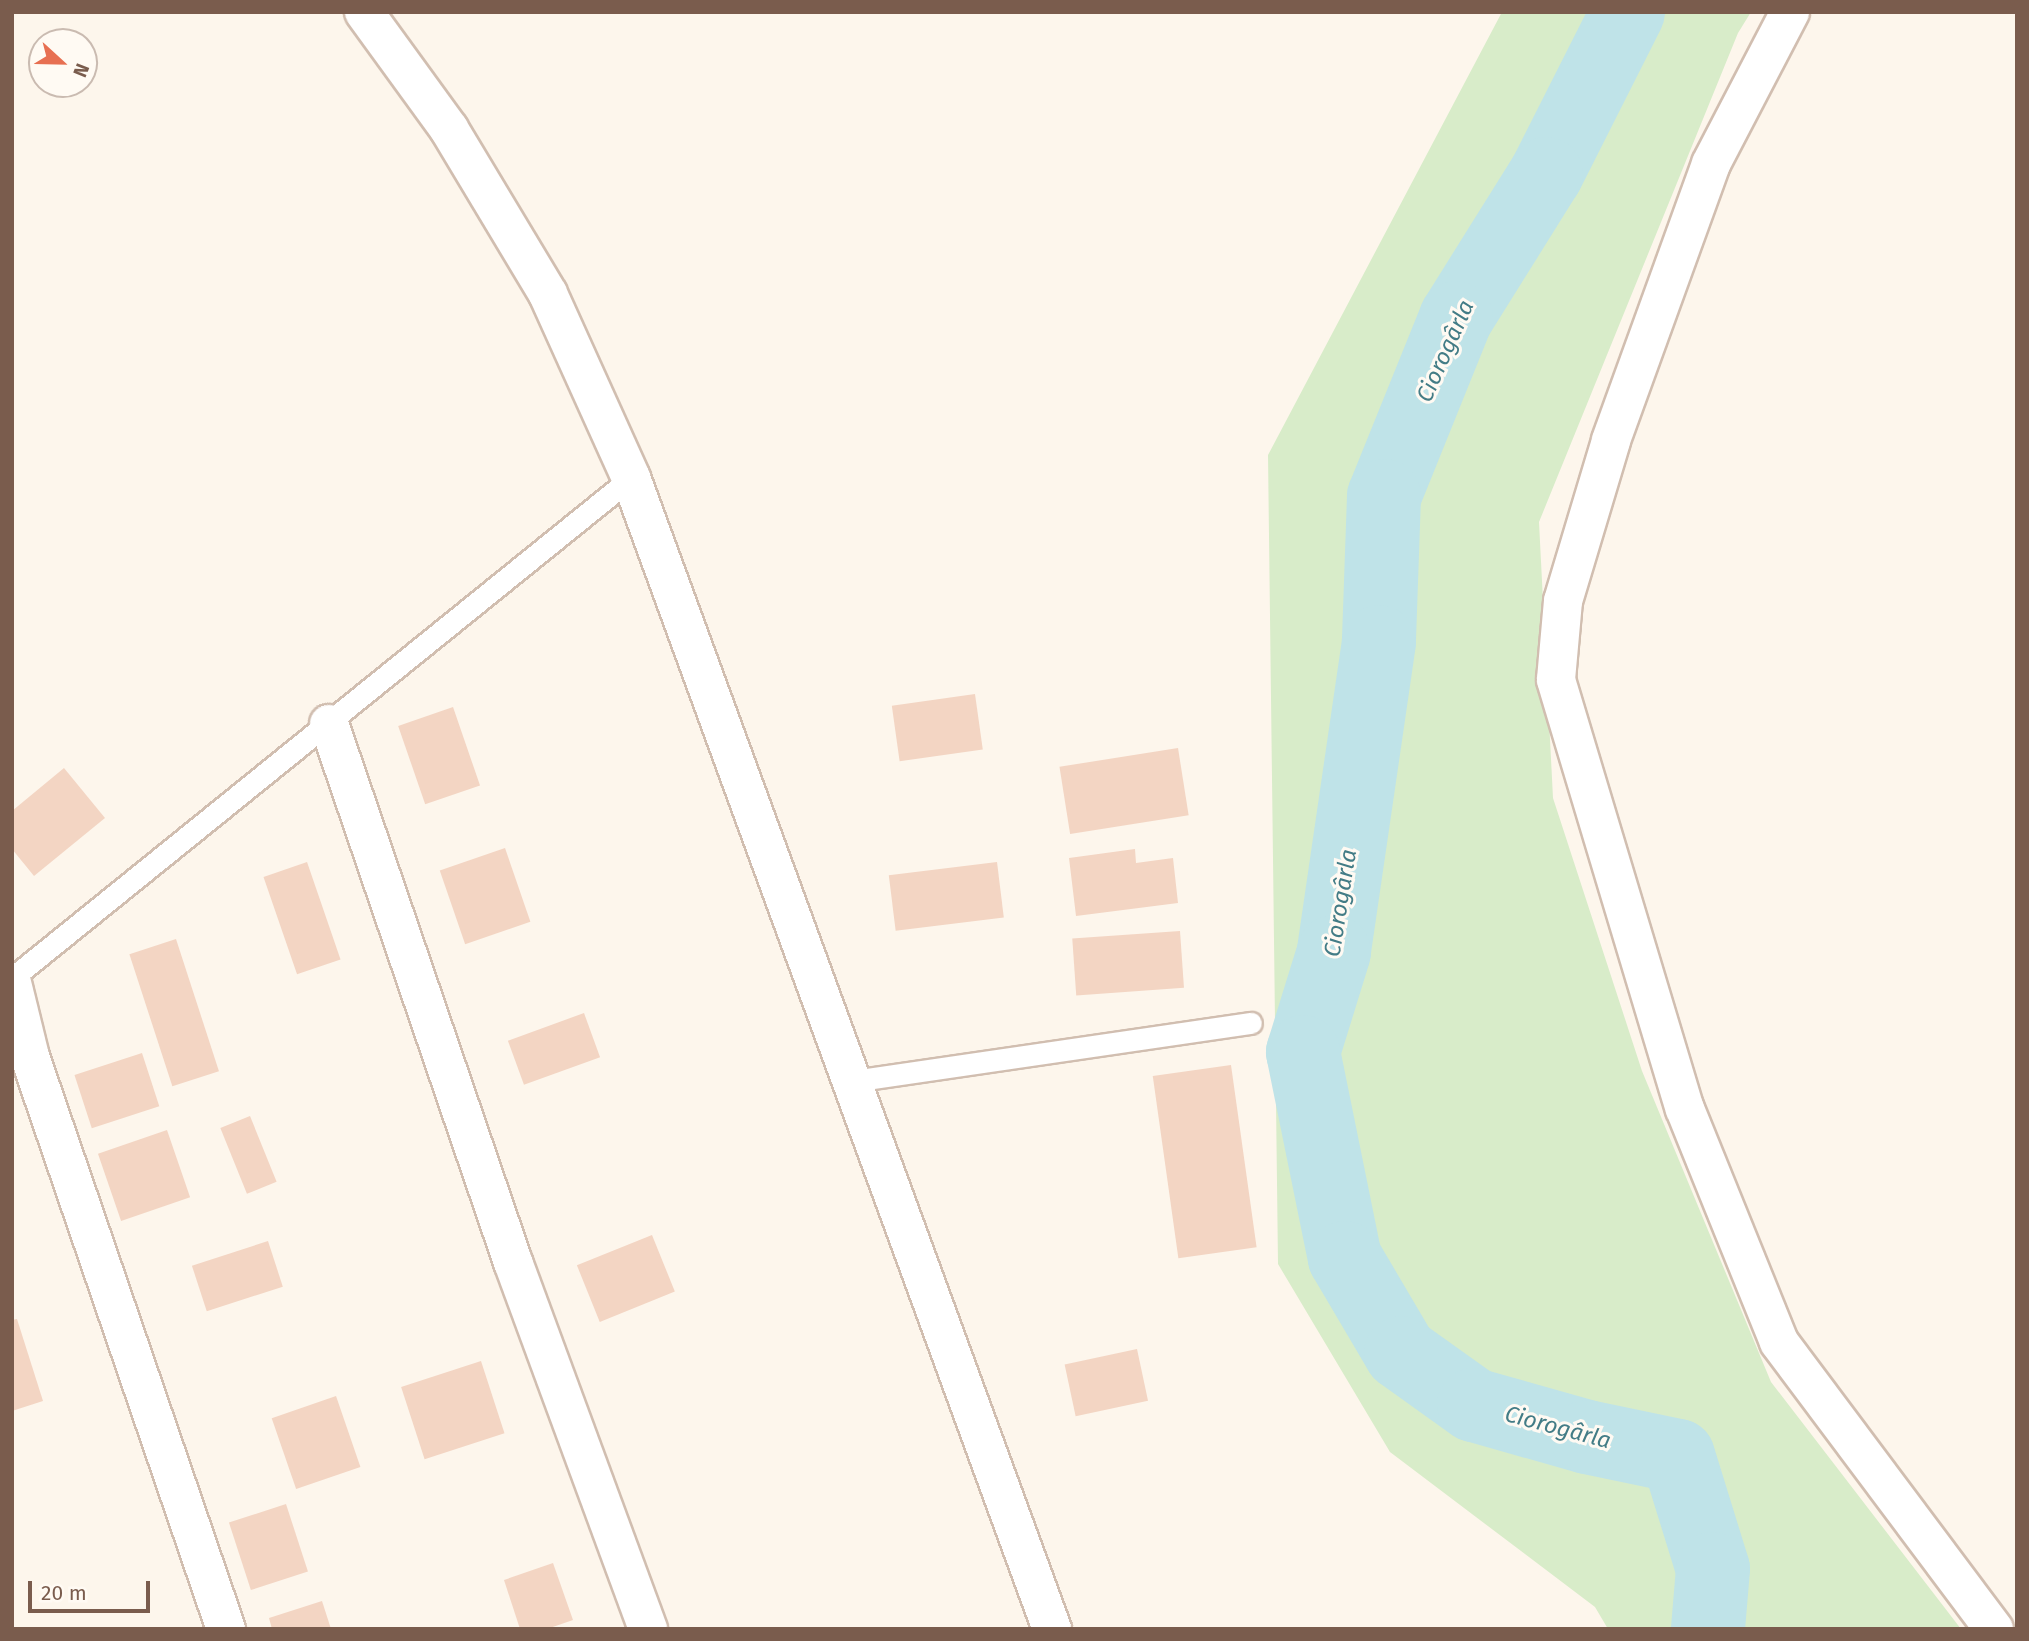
<!DOCTYPE html>
<html>
<head>
<meta charset="utf-8">
<style>
	body { margin:0 }
	#map { position:relative; width:2029px; height:1641px; overflow:hidden; background:#fdf6ec; font-family:"Fira Sans",sans-serif }
	div>[style] { position:absolute }
	[style*='--x'] { left:calc(var(--x)*1px); top:calc(var(--y)*1px); width:calc(var(--w)*1px); rotate:calc(var(--a)*1deg) }
	.green>* { inset:0; background:#d8ecc9 }
	.river>* { height:74px; margin:-37px; padding:0 37px; transform-origin:37px; border-radius:37px; background:#bfe3e8 }
	.building>* { inset:0; background:#f3d5c3; transform-origin:0 0 }
	.roads { filter:drop-shadow(2px 0 #d1beb0) drop-shadow(-2px 0 #d1beb0) drop-shadow(0 2px #d1beb0) drop-shadow(0 -2px #d1beb0) }
	.service>* { height:21px; margin:-10.5px; padding:0 10.5px; transform-origin:10.5px; border-radius:10.5px; background:#fff }
	.minor>* { height:38px; margin:-19px; padding:0 19px; transform-origin:19px; border-radius:19px; background:#fff }
	.secondary>* { height:38px; margin:-19px; padding:0 19px; transform-origin:19px; border-radius:19px; background:#fff }
	span { translate:-50% -50%; white-space:nowrap; text-align:center; line-height:1.15; -webkit-text-stroke:6px #fffaf3; paint-order:stroke }
	.water-label { font-size:23px; color:#437c86; font-style:italic }
	.frame { position:absolute; inset:0; border:14px solid #7a5c4d; pointer-events:none }
	.north { position:absolute; left:28px; top:28px; width:70px; height:70px; box-sizing:border-box; background:#fffaf3; border:2px solid #cabbb1; border-radius:50%; rotate:112deg; font-size:19px; font-weight:700; line-height:28px; text-align:center; color:#7a5c4d }
	.north::after { content:''; display:block; margin:auto; width:24px; height:32px; background:#e76f51; clip-path:polygon(50% 0,100% 100%,50% 72%,0 100%) }
	.scale { position:absolute; left:28px; top:1581px; width:122px; height:32px; box-sizing:border-box; border:4px solid #7a5c4d; border-top:0; padding-left:9px; font-size:21px; line-height:24px; white-space:nowrap; color:#7a5c4d; -webkit-text-stroke:5px #fffaf3; paint-order:stroke }
</style>
</head>
<body>
<div id="map">
	<div class="green">
		<i style="clip-path:polygon(1502px 12px,1751px 12px,1738px 33px,1539px 522px,1553px 798px,1642px 1071px,1771px 1382px,1961px 1629px,1608px 1629px,1595px 1607px,1390px 1452px,1278px 1264px,1268px 455px)"></i>
	</div>
	<div class="river">
		<i style="--x:1628;--y:12;--w:182;--a:116.8"></i>
		<i style="--x:1546;--y:174;--w:170;--a:122"></i>
		<i style="--x:1456;--y:318;--w:192;--a:112"></i>
		<i style="--x:1384;--y:496;--w:146;--a:92"></i>
		<i style="--x:1379;--y:642;--w:313;--a:98.3"></i>
		<i style="--x:1334;--y:952;--w:105;--a:107.2"></i>
		<i style="--x:1303;--y:1052;--w:210;--a:78.5"></i>
		<i style="--x:1345;--y:1258;--w:110;--a:59.5"></i>
		<i style="--x:1401;--y:1353;--w:90;--a:35.5"></i>
		<i style="--x:1474;--y:1405;--w:117;--a:15.8"></i>
		<i style="--x:1587;--y:1437;--w:93;--a:11.8"></i>
		<i style="--x:1678;--y:1456;--w:118;--a:72.8"></i>
		<i style="--x:1713;--y:1569;--w:60;--a:94.8"></i>
	</div>
	<div class="building">
		<i style="left:975px;top:694px;width:56px;height:84px;rotate:82deg"></i>
		<i style="left:453px;top:707px;width:83px;height:58px;rotate:71deg"></i>
		<i style="left:1178px;top:748px;width:68px;height:120px;rotate:81deg"></i>
		<i style="clip-path:polygon(64px 768px,105px 818px,34px 876px,12px 849px,12px 811px)"></i>
		<i style="left:505px;top:848px;width:78px;height:69px;rotate:71deg"></i>
		<i style="clip-path:polygon(1135px 849px,1136px 863px,1173px 858px,1178px 903px,1076px 916px,1069px 858px)"></i>
		<i style="left:307px;top:862px;width:103px;height:46px;rotate:71deg"></i>
		<i style="left:997px;top:862px;width:56px;height:109px;rotate:83deg"></i>
		<i style="left:1180px;top:931px;width:57px;height:108px;rotate:86deg"></i>
		<i style="left:176px;top:939px;width:139px;height:49px;rotate:72deg"></i>
		<i style="left:584px;top:1013px;width:47px;height:81px;rotate:70deg"></i>
		<i style="left:142px;top:1053px;width:56px;height:71px;rotate:72deg"></i>
		<i style="left:1231px;top:1065px;width:184px;height:79px;rotate:82deg"></i>
		<i style="left:250px;top:1116px;width:71px;height:32px;rotate:68deg"></i>
		<i style="left:167px;top:1130px;width:71px;height:73px;rotate:71deg"></i>
		<i style="left:652px;top:1235px;width:61px;height:81px;rotate:68deg"></i>
		<i style="left:268px;top:1241px;width:48px;height:80px;rotate:72deg"></i>
		<i style="clip-path:polygon(17px 1319px,43px 1401px,12px 1411px,12px 1320px)"></i>
		<i style="left:1137px;top:1349px;width:53px;height:74px;rotate:78deg"></i>
		<i style="left:481px;top:1361px;width:76px;height:84px;rotate:72deg"></i>
		<i style="left:336px;top:1396px;width:75px;height:68px;rotate:71deg"></i>
		<i style="left:286px;top:1504px;width:71px;height:60px;rotate:72deg"></i>
		<i style="clip-path:polygon(553px 1563px,573px 1620px,547px 1629px,520px 1629px,504px 1580px)"></i>
		<i style="clip-path:polygon(322px 1601px,331px 1629px,272px 1629px,269px 1618px)"></i>
	</div>
	<div class="roads">
		<div class="service">
			<i style="--x:12;--y:978;--w:796;--a:-38.93"></i>
			<i style="--x:852;--y:1081;--w:403;--a:-8.3"></i>
		</div>
		<div class="minor">
			<i style="--x:1790;--y:12;--w:171;--a:117.5"></i>
			<i style="--x:1711;--y:164;--w:294;--a:109.9"></i>
			<i style="--x:1611;--y:441;--w:167;--a:106.7"></i>
			<i style="--x:1563;--y:601;--w:79;--a:95.1"></i>
			<i style="--x:1556;--y:680;--w:448;--a:73.3"></i>
			<i style="--x:1685;--y:1109;--w:251;--a:68"></i>
			<i style="--x:1779;--y:1342;--w:359;--a:53.2"></i>
			<i style="--x:329;--y:724;--w:569;--a:71.12"></i>
			<i style="--x:513;--y:1262;--w:391;--a:69.8"></i>
			<i style="--x:12;--y:983;--w:76;--a:76.3"></i>
			<i style="--x:30;--y:1057;--w:605;--a:71.09"></i>
		</div>
		<div class="secondary">
			<i style="--x:364;--y:12;--w:145;--a:54"></i>
			<i style="--x:449;--y:129;--w:192;--a:59"></i>
			<i style="--x:548;--y:294;--w:202;--a:65.7"></i>
			<i style="--x:631;--y:478;--w:1226;--a:69.91"></i>
		</div>
	</div>
	<div class="water-label">
		<span style="left:1445px;top:351px;rotate:-66deg">Ciorogârla</span>
		<span style="left:1340px;top:903px;rotate:-81deg">Ciorogârla</span>
		<span style="left:1558px;top:1427px;rotate:15deg">Ciorogârla</span>
	</div>
	<div class="frame"></div>
	<div class="north">N</div>
	<div class="scale">20 m</div>
</div>
</body>
</html>
